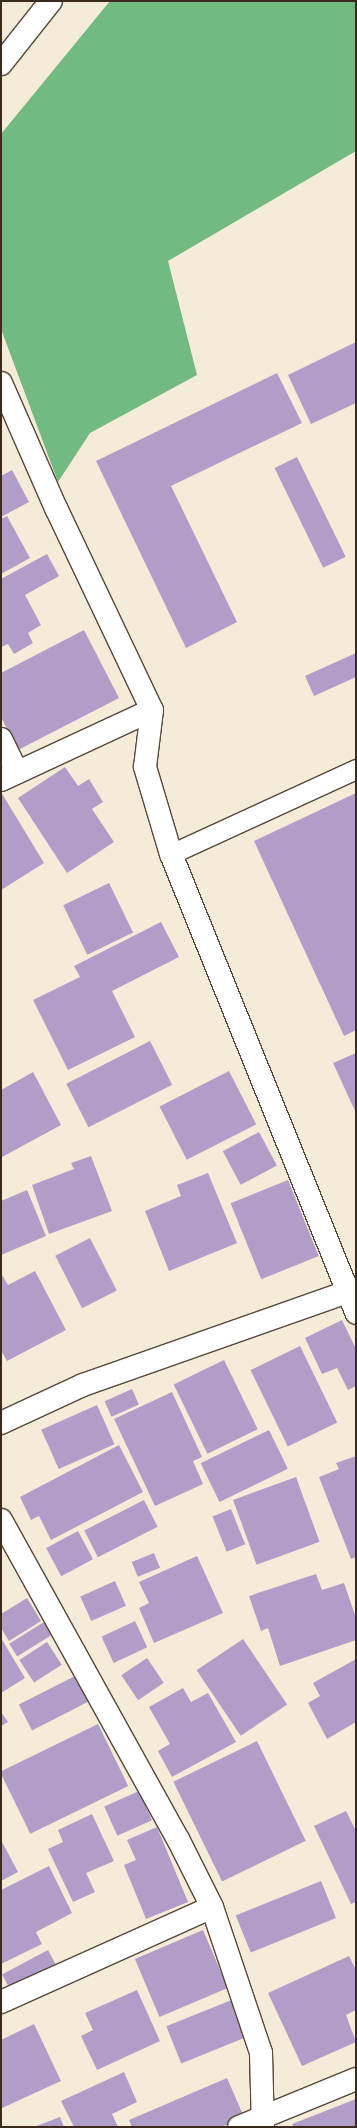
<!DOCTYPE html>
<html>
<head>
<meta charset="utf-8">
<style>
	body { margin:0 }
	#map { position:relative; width:357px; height:2128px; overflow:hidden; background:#f4ecd8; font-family:"Indie Flower",sans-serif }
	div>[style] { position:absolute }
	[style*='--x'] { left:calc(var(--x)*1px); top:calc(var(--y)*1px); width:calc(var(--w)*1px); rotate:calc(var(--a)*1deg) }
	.forest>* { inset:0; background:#72ba80 }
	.building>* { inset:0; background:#b09dc8; transform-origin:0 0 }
	.roads { filter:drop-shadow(1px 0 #57473a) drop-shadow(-1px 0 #57473a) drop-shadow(0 1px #57473a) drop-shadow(0 -1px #57473a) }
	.service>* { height:19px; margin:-9.5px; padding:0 9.5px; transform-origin:9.5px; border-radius:9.5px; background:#fff }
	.minor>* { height:22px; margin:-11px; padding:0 11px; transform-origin:11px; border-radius:11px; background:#fff }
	span { translate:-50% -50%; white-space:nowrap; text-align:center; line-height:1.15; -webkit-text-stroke:3.5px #fdfcf7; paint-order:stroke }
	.frame { position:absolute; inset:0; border:2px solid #3b2a1e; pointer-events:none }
</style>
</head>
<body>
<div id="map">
	<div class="forest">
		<i style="clip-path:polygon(110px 1px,356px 1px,356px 151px,168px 261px,197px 375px,90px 433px,58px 482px,1px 329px,1px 134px)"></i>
	</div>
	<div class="building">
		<i style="clip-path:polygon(356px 342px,356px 403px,311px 424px,288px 375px)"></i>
		<i style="clip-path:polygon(277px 373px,302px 423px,171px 486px,237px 622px,186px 648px,96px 461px)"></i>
		<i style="left:297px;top:457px;width:111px;height:25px;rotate:64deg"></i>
		<i style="clip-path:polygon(12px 470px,29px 502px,1px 517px,1px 476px)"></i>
		<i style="clip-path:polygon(7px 516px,30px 558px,1px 574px,1px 519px)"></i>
		<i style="clip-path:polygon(47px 554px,59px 576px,25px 595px,41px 625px,28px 633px,33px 643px,14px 654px,8px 644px,1px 647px,1px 579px)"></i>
		<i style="clip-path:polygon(84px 630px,119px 698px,18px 750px,1px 717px,1px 673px)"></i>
		<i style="clip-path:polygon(356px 653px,356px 677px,314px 696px,305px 676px)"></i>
		<i style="clip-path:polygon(65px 767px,78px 786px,89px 779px,103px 802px,92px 809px,114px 842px,67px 873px,18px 798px)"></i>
		<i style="clip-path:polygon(1px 792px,44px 863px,1px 890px)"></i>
		<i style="clip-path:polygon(356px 793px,356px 1030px,344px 1036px,254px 841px)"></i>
		<i style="left:109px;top:883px;width:55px;height:51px;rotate:64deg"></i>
		<i style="clip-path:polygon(161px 922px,179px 957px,112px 991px,135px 1037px,68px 1070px,33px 1000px,80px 977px,74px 966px)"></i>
		<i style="left:150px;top:1041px;width:49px;height:94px;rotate:63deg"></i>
		<i style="clip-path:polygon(356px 1053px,356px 1113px,333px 1063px)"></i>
		<i style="left:229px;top:1071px;width:60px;height:78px;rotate:63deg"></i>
		<i style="clip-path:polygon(33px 1072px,61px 1125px,2px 1157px,1px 1090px)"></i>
		<i style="left:259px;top:1132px;width:38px;height:41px;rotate:62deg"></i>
		<i style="clip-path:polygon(91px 1156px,112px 1211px,49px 1234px,32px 1185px,74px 1169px,71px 1163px)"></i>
		<i style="clip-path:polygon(208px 1173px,237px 1243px,169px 1271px,145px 1211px,181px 1196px,177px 1185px)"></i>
		<i style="left:288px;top:1180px;width:82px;height:62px;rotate:68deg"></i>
		<i style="clip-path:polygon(27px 1190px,46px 1236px,1px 1255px,1px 1201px)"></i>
		<i style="left:90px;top:1238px;width:59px;height:39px;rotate:63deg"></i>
		<i style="clip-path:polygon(35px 1271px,66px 1330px,7px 1361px,1px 1350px,1px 1273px,8px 1285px)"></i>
		<i style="clip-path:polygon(342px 1320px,356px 1349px,356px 1386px,348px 1390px,337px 1368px,322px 1374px,305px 1338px)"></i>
		<i style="left:300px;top:1346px;width:85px;height:55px;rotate:64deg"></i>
		<i style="left:224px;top:1360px;width:77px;height:56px;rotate:64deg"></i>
		<i style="left:132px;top:1389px;width:17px;height:30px;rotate:66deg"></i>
		<i style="clip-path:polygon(172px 1392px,202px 1457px,193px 1461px,203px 1484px,155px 1506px,114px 1419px)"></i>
		<i style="left:97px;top:1405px;width:43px;height:61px;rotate:66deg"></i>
		<i style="left:269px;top:1430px;width:43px;height:76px;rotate:64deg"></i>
		<i style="clip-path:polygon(119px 1445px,143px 1492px,51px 1540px,39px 1516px,31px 1520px,20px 1497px)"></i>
		<i style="clip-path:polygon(356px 1456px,356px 1557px,351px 1559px,319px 1477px,339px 1469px,336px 1463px)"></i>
		<i style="left:296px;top:1477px;width:69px;height:67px;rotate:70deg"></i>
		<i style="left:144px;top:1500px;width:30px;height:67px;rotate:63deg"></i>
		<i style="left:231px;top:1509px;width:38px;height:20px;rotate:68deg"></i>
		<i style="left:78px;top:1531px;width:32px;height:36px;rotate:62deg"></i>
		<i style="left:154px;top:1553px;width:16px;height:24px;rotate:68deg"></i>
		<i style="clip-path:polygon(197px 1556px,223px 1613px,154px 1643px,139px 1608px,149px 1603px,139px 1582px)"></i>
		<i style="clip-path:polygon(316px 1574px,322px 1590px,344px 1583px,356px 1618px,356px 1640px,280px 1666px,268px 1628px,261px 1631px,249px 1596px)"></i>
		<i style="left:115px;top:1581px;width:27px;height:38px;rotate:66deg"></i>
		<i style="clip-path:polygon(27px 1598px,41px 1621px,9px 1641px,1px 1628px,1px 1614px)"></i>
		<i style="left:135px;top:1621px;width:29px;height:37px;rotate:65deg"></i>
		<i style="left:44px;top:1622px;width:15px;height:41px;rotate:58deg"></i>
		<i style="clip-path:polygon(1px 1638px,25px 1678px,1px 1693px)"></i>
		<i style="left:243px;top:1639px;width:79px;height:56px;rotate:56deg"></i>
		<i style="left:47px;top:1642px;width:27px;height:33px;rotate:57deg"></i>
		<i style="left:147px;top:1658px;width:30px;height:31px;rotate:56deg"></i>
		<i style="clip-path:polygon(356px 1659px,356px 1722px,327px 1739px,308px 1703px,320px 1696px,313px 1683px)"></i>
		<i style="left:75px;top:1676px;width:29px;height:63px;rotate:63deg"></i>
		<i style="clip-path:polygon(183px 1688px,191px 1702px,208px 1693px,236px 1742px,172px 1777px,158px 1751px,170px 1744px,149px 1707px)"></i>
		<i style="clip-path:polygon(1px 1712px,8px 1722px,1px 1726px)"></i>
		<i style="left:98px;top:1724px;width:69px;height:109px;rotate:64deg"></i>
		<i style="left:257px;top:1741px;width:111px;height:93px;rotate:64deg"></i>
		<i style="left:139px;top:1791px;width:32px;height:38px;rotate:66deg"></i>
		<i style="clip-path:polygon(346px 1811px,356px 1831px,356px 1902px,351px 1904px,314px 1826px)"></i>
		<i style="clip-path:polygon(92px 1814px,114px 1861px,86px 1873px,95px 1892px,73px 1902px,48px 1849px,63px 1842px,58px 1830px)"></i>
		<i style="clip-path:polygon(157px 1827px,188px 1902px,146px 1919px,124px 1865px,136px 1860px,127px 1840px)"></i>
		<i style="clip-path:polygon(1px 1840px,18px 1872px,1px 1881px)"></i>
		<i style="clip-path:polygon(49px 1866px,72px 1913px,36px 1932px,42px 1944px,1px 1964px,1px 1890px)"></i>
		<i style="left:321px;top:1881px;width:40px;height:92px;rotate:68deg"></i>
		<i style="left:203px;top:1930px;width:63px;height:74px;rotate:67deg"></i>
		<i style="left:48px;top:1950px;width:21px;height:52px;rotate:62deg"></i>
		<i style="clip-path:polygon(349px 1956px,356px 1970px,356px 2010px,346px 2015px,356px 2042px,302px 2066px,268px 1993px)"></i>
		<i style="clip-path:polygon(137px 1990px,160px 2041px,97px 2070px,81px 2036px,93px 2030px,85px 2013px)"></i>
		<i style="left:234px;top:1999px;width:40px;height:73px;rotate:68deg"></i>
		<i style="clip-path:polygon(34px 2024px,61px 2081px,2px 2108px,1px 2040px)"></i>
		<i style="clip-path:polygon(124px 2072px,137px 2102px,112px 2114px,118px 2127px,74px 2127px,61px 2101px)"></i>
		<i style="clip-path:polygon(227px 2078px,244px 2117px,221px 2127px,132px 2127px,129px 2120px)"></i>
		<i style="clip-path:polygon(356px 2099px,356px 2127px,294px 2127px,292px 2124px)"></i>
		<i style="clip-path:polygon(60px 2117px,64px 2127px,34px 2127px)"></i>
	</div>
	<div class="roads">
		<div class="service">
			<i style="--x:171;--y:854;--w:204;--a:-24.7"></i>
		</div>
		<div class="minor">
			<i style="--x:1;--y:64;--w:80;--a:-51.6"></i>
			<i style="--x:1;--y:383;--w:137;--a:66.3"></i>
			<i style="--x:56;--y:508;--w:224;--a:64.6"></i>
			<i style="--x:152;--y:710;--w:57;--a:97"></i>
			<i style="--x:145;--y:767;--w:91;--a:73.4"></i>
			<i style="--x:171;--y:854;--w:495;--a:68"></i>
			<i style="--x:1;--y:739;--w:37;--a:64"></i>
			<i style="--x:1;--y:780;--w:166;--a:-24.9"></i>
			<i style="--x:1;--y:1423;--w:90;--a:-24.9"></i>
			<i style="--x:83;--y:1385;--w:289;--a:-19.4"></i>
			<i style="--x:1;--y:1520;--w:365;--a:61"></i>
			<i style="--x:178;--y:1839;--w:76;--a:63.4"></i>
			<i style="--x:212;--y:1907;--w:154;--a:71.4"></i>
			<i style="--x:261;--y:2053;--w:74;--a:88.5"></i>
			<i style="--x:1;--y:2002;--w:231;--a:-24.2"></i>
			<i style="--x:239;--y:2127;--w:126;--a:-22.3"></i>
		</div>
	</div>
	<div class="frame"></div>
</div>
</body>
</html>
